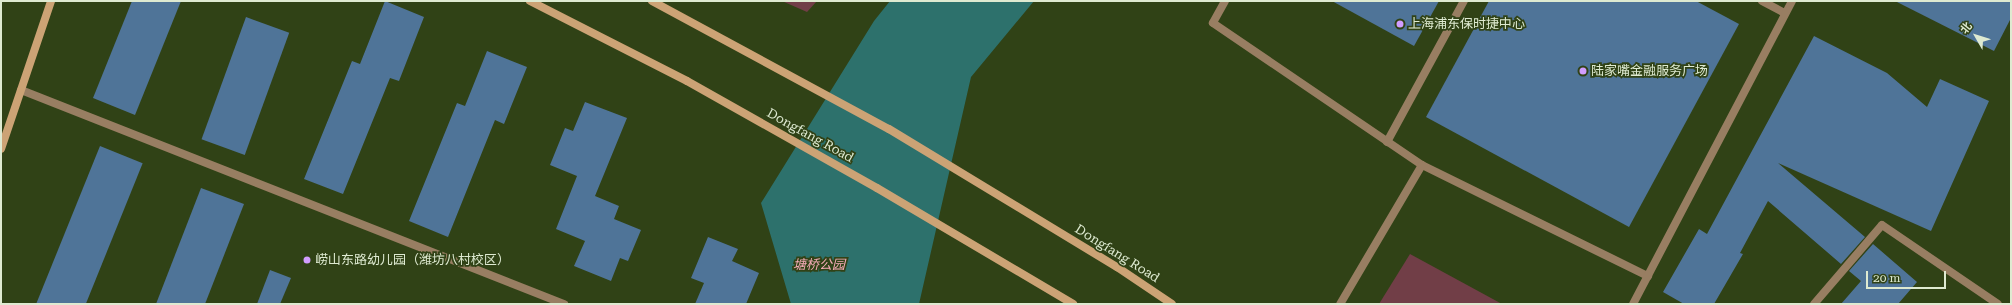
<!DOCTYPE html>
<html>
<head>
<meta charset="utf-8">
<style>
	body { margin:0 }
	#map { position:relative; width:2012px; height:305px; overflow:hidden; background:#304216; font-family:"Roboto Serif","Noto Sans SC",serif }
	div>[style] { position:absolute }
	[style*='--x'] { left:calc(var(--x)*1px); top:calc(var(--y)*1px); width:calc(var(--w)*1px); rotate:calc(var(--a)*1deg) }
	.green>* { inset:0; background:#713e47 }
	.water>* { inset:0; background:#2d716c }
	.building>* { inset:0; background:#4f7498; transform-origin:0 0 }
	.lane>* { height:8px; margin:-4px; padding:0 4px; transform-origin:4px; border-radius:4px; background:#987e62 }
	.secondary>* { height:8px; margin:-4px; padding:0 4px; transform-origin:4px; border-radius:4px; background:#cca375 }
	.dots>* { width:11px; height:11px; translate:-50% -50%; box-sizing:border-box; border:2px solid #304216; border-radius:50% }
	span { translate:-50% -50%; white-space:nowrap; text-align:center; line-height:1.15; -webkit-text-stroke:3.5px #304216; paint-order:stroke }
	.poi-label { font-size:13px; color:#deead1 }
	.left { translate:0 -50%; text-align:left }
	.street-label { font-size:13px; color:#deead1 }
	.park-label { font-size:13px; color:#f4abb7; font-style:italic }
	.frame { position:absolute; inset:0; border:2px solid #deead1; pointer-events:none }
	.north { position:absolute; left:1956px; top:16px; width:40px; height:40px; -webkit-text-stroke:3px #304216; paint-order:stroke; rotate:309deg; font-size:11px; font-weight:700; line-height:16px; text-align:center; color:#deead1 }
	.north::after { content:''; display:block; margin:auto; width:14px; height:18px; background:#deead1; clip-path:polygon(50% 0,100% 100%,50% 72%,0 100%) }
	.scale { position:absolute; left:1866px; top:271px; width:80px; height:18px; box-sizing:border-box; border:2px solid #deead1; border-top:0; padding-left:5px; font-size:12px; line-height:14px; white-space:nowrap; color:#deead1; -webkit-text-stroke:3px #304216; paint-order:stroke }
</style>
</head>
<body>
<div id="map">
	<div class="green">
		<i style="clip-path:polygon(782px 1px,817px 1px,807px 12px)"></i>
		<i style="clip-path:polygon(1410px 254px,1502px 304px,1379px 304px)"></i>
	</div>
	<div class="water">
		<i style="clip-path:polygon(890px 1px,1034px 1px,971px 77px,919px 304px,791px 304px,761px 203px,874px 21px)"></i>
	</div>
	<div class="building">
		<i style="clip-path:polygon(132px 1px,181px 1px,135px 115px,93px 98px)"></i>
		<i style="clip-path:polygon(385px 1px,424px 17px,399px 81px,390px 78px,343px 194px,304px 179px,352px 61px,360px 64px)"></i>
		<i style="clip-path:polygon(1332px 1px,1439px 1px,1414px 46px)"></i>
		<i style="clip-path:polygon(1489px 1px,1696px 1px,1739px 24px,1629px 227px,1426px 117px)"></i>
		<i style="clip-path:polygon(1895px 1px,2011px 1px,2011px 18px,1994px 51px)"></i>
		<i style="left:246px;top:17px;width:46px;height:130px;rotate:20deg"></i>
		<i style="clip-path:polygon(1814px 36px,1887px 73px,1927px 107px,1940px 79px,1989px 101px,1931px 231px,1778px 163px,1865px 237px,1841px 264px,1768px 201px,1740px 253px,1743px 254px,1714px 304px,1684px 304px,1663px 292px,1699px 229px,1707px 234px)"></i>
		<i style="clip-path:polygon(487px 51px,527px 67px,504px 124px,495px 120px,448px 237px,409px 221px,457px 103px,465px 106px)"></i>
		<i style="clip-path:polygon(585px 102px,627px 118px,595px 196px,619px 206px,614px 219px,641px 230px,628px 261px,620px 258px,611px 281px,574px 266px,585px 241px,556px 229px,577px 176px,550px 165px,565px 128px,573px 131px)"></i>
		<i style="left:100px;top:146px;width:46px;height:170px;rotate:22deg"></i>
		<i style="clip-path:polygon(201px 188px,244px 204px,205px 304px,156px 304px)"></i>
		<i style="clip-path:polygon(708px 237px,738px 249px,732px 261px,759px 273px,746px 304px,695px 304px,704px 283px,691px 278px)"></i>
		<i style="clip-path:polygon(1873px 244px,1917px 282px,1898px 304px,1841px 304px,1861px 281px,1849px 271px)"></i>
		<i style="clip-path:polygon(270px 270px,291px 278px,280px 304px,257px 304px)"></i>
	</div>
	<div class="lane">
		<i style="--x:1225;--y:1;--w:25;--a:119"></i>
		<i style="--x:1213;--y:23;--w:253;--a:34.2"></i>
		<i style="--x:1422;--y:165;--w:161;--a:120.5"></i>
		<i style="--x:1762;--y:1;--w:26;--a:28"></i>
		<i style="--x:21;--y:90;--w:584;--a:21.51"></i>
		<i style="--x:1387;--y:142;--w:161;--a:-61.4"></i>
		<i style="--x:1422;--y:165;--w:252;--a:26.2"></i>
		<i style="--x:1633;--y:304;--w:342;--a:-62.3"></i>
		<i style="--x:1814;--y:304;--w:104;--a:-49.3"></i>
		<i style="--x:1882;--y:225;--w:140;--a:34.3"></i>
	</div>
	<div class="secondary">
		<i style="--x:530;--y:1;--w:176;--a:27"></i>
		<i style="--x:687;--y:81;--w:218;--a:29.4"></i>
		<i style="--x:877;--y:188;--w:228;--a:30.6"></i>
		<i style="--x:652;--y:1;--w:269;--a:28.4"></i>
		<i style="--x:889;--y:129;--w:267;--a:31.2"></i>
		<i style="--x:1117;--y:267;--w:66;--a:33.9"></i>
		<i style="--x:1;--y:149;--w:156;--a:-71.3"></i>
	</div>
	<div class="dots">
		<i style="left:1400px;top:24px;background:#d19dfe"></i>
		<i style="left:1583px;top:71px;background:#d19dfe"></i>
		<i style="left:307px;top:260px;background:#d19dfe"></i>
	</div>
	<div class="poi-label">
		<span class="left" style="left:1408px;top:24px">上海浦东保时捷中心</span>
		<span class="left" style="left:1591px;top:71px">陆家嘴金融服务广场</span>
		<span class="left" style="left:315px;top:260px">崂山东路幼儿园（潍坊八村校区）</span>
	</div>
	<div class="street-label">
		<span style="left:810px;top:136px;rotate:29deg">Dongfang Road</span>
		<span style="left:1117px;top:254px;rotate:32deg">Dongfang Road</span>
	</div>
	<div class="park-label">
		<span style="left:819px;top:265px">塘桥公园</span>
	</div>
	<div class="frame"></div>
	<div class="north">北</div>
	<div class="scale">20 m</div>
</div>
</body>
</html>
